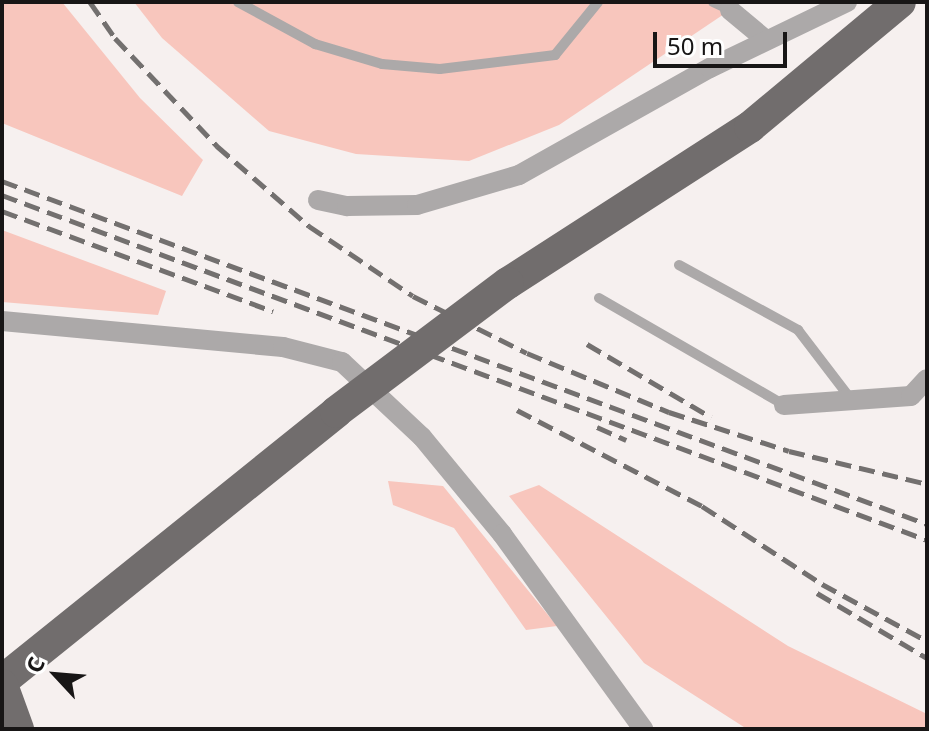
<!DOCTYPE html>
<html>
<head>
<meta charset="utf-8">
<style>
	body { margin:0 }
	#map { position:relative; width:929px; height:731px; overflow:hidden; background:#f6f0ef; font-family:"Noto Sans",sans-serif }
	div>[style] { position:absolute }
	[style*='--x'] { left:calc(var(--x)*1px); top:calc(var(--y)*1px); width:calc(var(--w)*1px); rotate:calc(var(--a)*1deg) }
	.green>* { inset:0; background:#f8c6bd }
	.lane>* { height:10px; margin:-5px; padding:0 5px; transform-origin:5px; border-radius:5px; background:#aca9a9 }
	.street>* { height:20px; margin:-10px; padding:0 10px; transform-origin:10px; border-radius:10px; background:#aca9a9 }
	.primary>* { height:32px; margin:-16px; padding:0 16px; transform-origin:16px; border-radius:16px; background:#716d6d }
	.rail>* { height:5px; margin-top:-2.5px; transform-origin:0; background:repeating-linear-gradient(90deg,#73706f 0 16px,transparent 0 24px) }
	.primary-bridge>* { height:32px; margin:-16px; padding:0 16px; transform-origin:16px; border-radius:16px; background:#716d6d }
	span { translate:-50% -50%; white-space:nowrap; text-align:center; line-height:1.15; -webkit-text-stroke:8px #fff; paint-order:stroke }
	.frame { position:absolute; inset:0; border:4px solid #181616; pointer-events:none }
	.north { position:absolute; left:16px; top:635px; width:80px; height:80px; -webkit-text-stroke:6px #fff; paint-order:stroke; rotate:296deg; font-size:22px; font-weight:700; line-height:32px; text-align:center; color:#181616 }
	.north::after { content:''; display:block; margin:auto; width:28px; height:36px; background:#181616; clip-path:polygon(50% 0,100% 100%,50% 72%,0 100%) }
	.scale { position:absolute; left:653px; top:32px; width:134px; height:36px; box-sizing:border-box; border:4px solid #181616; border-top:0; padding-left:10px; font-size:24px; line-height:28px; white-space:nowrap; color:#181616; -webkit-text-stroke:6px #fff; paint-order:stroke }
</style>
</head>
<body>
<div id="map">
	<div class="green">
		<i style="clip-path:polygon(2px 2px,62px 2px,140px 98px,203px 160px,182px 196px,2px 123px)"></i>
		<i style="clip-path:polygon(134px 2px,742px 2px,559px 125px,469px 161px,356px 154px,269px 131px,162px 38px)"></i>
		<i style="clip-path:polygon(2px 230px,166px 291px,158px 315px,2px 302px)"></i>
		<i style="clip-path:polygon(388px 481px,443px 486px,557px 626px,526px 630px,454px 528px,393px 505px)"></i>
		<i style="clip-path:polygon(539px 485px,788px 646px,927px 714px,927px 729px,747px 729px,644px 663px,509px 496px)"></i>
	</div>
	<div class="lane">
		<i style="--x:238;--y:2;--w:88;--a:28.6"></i>
		<i style="--x:315;--y:44;--w:70;--a:16.6"></i>
		<i style="--x:382;--y:64;--w:58;--a:4.9"></i>
		<i style="--x:440;--y:69;--w:116;--a:-6.9"></i>
		<i style="--x:555;--y:55;--w:68;--a:-50.9"></i>
		<i style="--x:713;--y:2;--w:19;--a:25"></i>
		<i style="--x:679;--y:265;--w:136;--a:28.6"></i>
		<i style="--x:798;--y:330;--w:91;--a:52.6"></i>
		<i style="--x:599;--y:298;--w:214;--a:30"></i>
	</div>
	<div class="street">
		<i style="--x:730;--y:10;--w:47;--a:39.8"></i>
		<i style="--x:318;--y:200;--w:30;--a:12"></i>
		<i style="--x:347;--y:206;--w:70;--a:-0.8"></i>
		<i style="--x:417;--y:205;--w:106;--a:-16.4"></i>
		<i style="--x:519;--y:175;--w:219;--a:-29.3"></i>
		<i style="--x:710;--y:68;--w:152;--a:-25.7"></i>
		<i style="--x:2;--y:321;--w:282;--a:5.3"></i>
		<i style="--x:283;--y:347;--w:61;--a:14.3"></i>
		<i style="--x:342;--y:362;--w:110;--a:43.2"></i>
		<i style="--x:422;--y:437;--w:126;--a:50.5"></i>
		<i style="--x:502;--y:534;--w:241;--a:54.1"></i>
		<i style="--x:784;--y:405;--w:127;--a:-4.1"></i>
		<i style="--x:911;--y:396;--w:23;--a:-47"></i>
	</div>
	<div class="primary">
		<i style="--x:508;--y:283;--w:288;--a:-32.8"></i>
		<i style="--x:750;--y:127;--w:195;--a:-39.8"></i>
		<i style="--x:2;--y:681;--w:429;--a:-38.8"></i>
		<i style="--x:2;--y:685;--w:47;--a:70"></i>
	</div>
	<div class="rail">
		<i style="--x:90;--y:2;--w:44;--a:55.2"></i>
		<i style="--x:115;--y:38;--w:149;--a:46.6"></i>
		<i style="--x:217;--y:146;--w:122;--a:41"></i>
		<i style="--x:309;--y:226;--w:125;--a:33.9"></i>
		<i style="--x:413;--y:296;--w:127;--a:26.6"></i>
		<i style="--x:527;--y:353;--w:154;--a:22.6"></i>
		<i style="--x:669;--y:412;--w:126;--a:18"></i>
		<i style="--x:789;--y:451;--w:142;--a:13.4"></i>
		<i style="--x:2;--y:181;--w:987;--a:20.35"></i>
		<i style="--x:2;--y:195;--w:987;--a:20.45"></i>
		<i style="--x:2;--y:211;--w:289;--a:20.3"></i>
		<i style="--x:587;--y:344;--w:144;--a:30.5"></i>
		<i style="--x:517;--y:410;--w:208;--a:27.4"></i>
		<i style="--x:702;--y:506;--w:143;--a:33"></i>
		<i style="--x:822;--y:584;--w:119;--a:28.5"></i>
		<i style="--x:597;--y:427;--w:32;--a:24"></i>
		<i style="--x:817;--y:593;--w:128;--a:30.6"></i>
	</div>
	<div class="primary-bridge">
		<i style="--x:336;--y:412;--w:215;--a:-36.9"></i>
	</div>
	<div class="frame"></div>
	<div class="north">С</div>
	<div class="scale">50 m</div>
</div>
</body>
</html>
